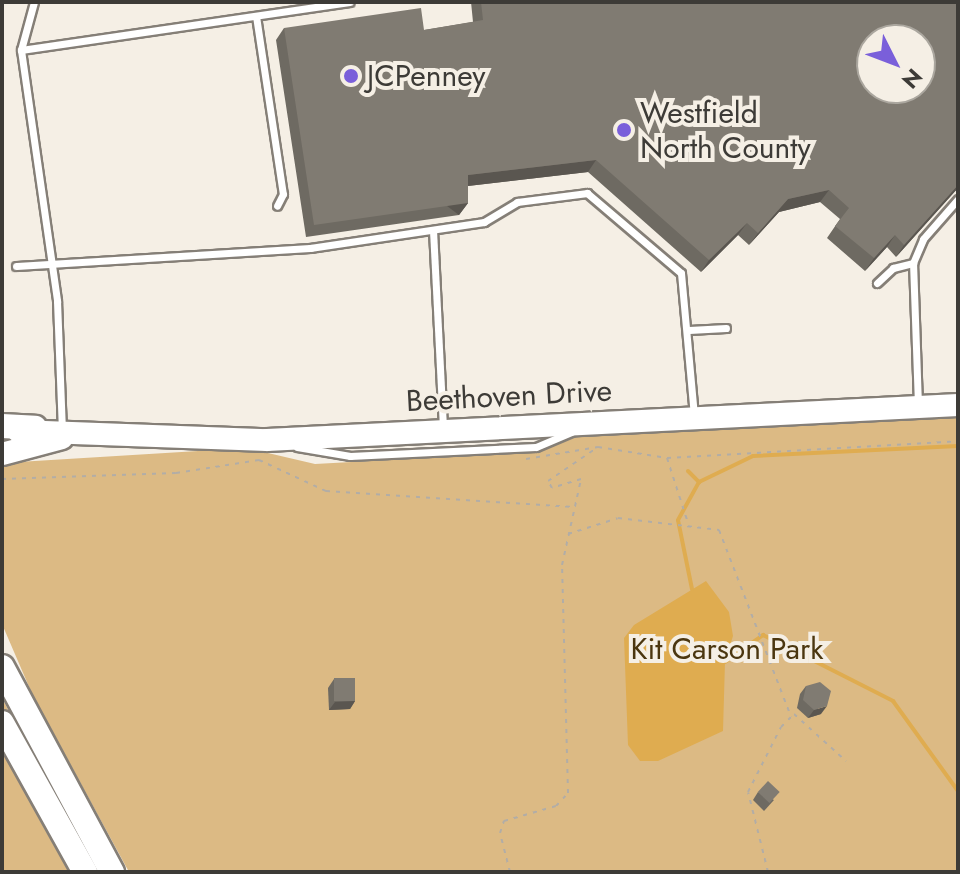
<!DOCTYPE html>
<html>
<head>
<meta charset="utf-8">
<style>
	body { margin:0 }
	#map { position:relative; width:960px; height:874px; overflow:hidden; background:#f5efe5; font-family:Jost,sans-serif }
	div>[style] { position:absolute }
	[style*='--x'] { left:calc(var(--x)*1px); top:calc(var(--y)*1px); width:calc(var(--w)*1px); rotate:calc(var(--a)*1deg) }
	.green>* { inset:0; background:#dcba84 }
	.water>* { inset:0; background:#dfac50 }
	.stream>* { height:4px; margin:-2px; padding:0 2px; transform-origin:2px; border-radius:2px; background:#dfac50 }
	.path>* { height:2px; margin-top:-1px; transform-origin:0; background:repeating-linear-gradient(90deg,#b2ada6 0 4px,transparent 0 10px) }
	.roads { filter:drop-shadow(2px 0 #857f77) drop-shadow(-2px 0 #857f77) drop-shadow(0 2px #857f77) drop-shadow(0 -2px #857f77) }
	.lane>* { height:7px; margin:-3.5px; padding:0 3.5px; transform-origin:3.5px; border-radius:3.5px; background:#fff }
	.secondary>* { height:22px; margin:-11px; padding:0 11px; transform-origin:11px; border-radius:11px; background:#fff }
	.primary>* { height:24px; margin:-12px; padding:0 12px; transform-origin:12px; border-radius:12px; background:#fff }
	.wall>* { inset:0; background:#6e6a62 }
	.shaded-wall>* { inset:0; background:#5a5650; transform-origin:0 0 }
	.building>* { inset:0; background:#807b72; transform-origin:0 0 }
	.dots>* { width:22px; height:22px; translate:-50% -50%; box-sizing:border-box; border:4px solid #f5efe5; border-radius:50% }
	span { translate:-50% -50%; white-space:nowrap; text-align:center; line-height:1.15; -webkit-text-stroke:8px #f5efe5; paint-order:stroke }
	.poi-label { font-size:30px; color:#3d3b37 }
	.left { translate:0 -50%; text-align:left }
	.street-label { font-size:30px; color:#3d3b37 }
	.park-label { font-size:30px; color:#4b360f }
	.frame { position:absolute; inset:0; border:4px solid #3d3b37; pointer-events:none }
	.north { position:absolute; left:856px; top:24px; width:80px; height:80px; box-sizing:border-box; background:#f5efe5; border:2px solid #aba79f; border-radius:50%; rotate:132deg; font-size:22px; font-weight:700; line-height:32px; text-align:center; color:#3d3b37 }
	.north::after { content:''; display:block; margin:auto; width:28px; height:36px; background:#7a5fda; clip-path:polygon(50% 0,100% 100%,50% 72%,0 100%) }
</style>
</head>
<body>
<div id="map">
	<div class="green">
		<i style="clip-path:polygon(958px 417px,958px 872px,129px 872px,33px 696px,2px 624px,2px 463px,247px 448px,315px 464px,533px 452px,592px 428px)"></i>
		<i style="clip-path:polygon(2px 698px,21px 735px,99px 872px,2px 872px)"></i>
	</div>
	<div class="water">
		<i style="clip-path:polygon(706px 581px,729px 612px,733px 636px,725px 662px,723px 731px,658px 761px,640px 761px,628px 745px,624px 638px,634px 625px)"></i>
	</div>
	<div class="stream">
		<i style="--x:688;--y:471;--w:16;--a:45"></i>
		<i style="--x:692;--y:589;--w:70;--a:-101.5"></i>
		<i style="--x:678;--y:520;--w:43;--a:-61.1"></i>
		<i style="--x:699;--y:482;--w:60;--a:-25.7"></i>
		<i style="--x:753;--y:456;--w:205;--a:-2.8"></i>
		<i style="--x:725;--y:662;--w:47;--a:-35.4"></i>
		<i style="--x:763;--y:635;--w:146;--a:26.9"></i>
		<i style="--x:893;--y:701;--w:111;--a:54.2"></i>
	</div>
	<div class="path">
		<i style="--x:667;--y:458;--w:65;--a:72.1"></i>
		<i style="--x:526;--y:459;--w:73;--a:-9.5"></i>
		<i style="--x:598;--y:447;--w:70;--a:9.1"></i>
		<i style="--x:667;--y:458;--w:291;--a:-3.3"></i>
		<i style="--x:2;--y:479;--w:174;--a:-2"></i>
		<i style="--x:176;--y:473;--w:84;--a:-8.9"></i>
		<i style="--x:259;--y:460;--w:74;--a:24.8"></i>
		<i style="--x:326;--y:491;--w:248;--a:3.7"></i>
		<i style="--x:568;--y:534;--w:52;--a:-17.7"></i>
		<i style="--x:618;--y:518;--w:102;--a:6.8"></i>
		<i style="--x:719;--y:530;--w:200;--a:68.9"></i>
		<i style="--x:510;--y:872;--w:40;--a:-104.4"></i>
		<i style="--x:500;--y:833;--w:13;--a:-72"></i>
		<i style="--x:504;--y:821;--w:54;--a:-16.1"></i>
		<i style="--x:556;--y:806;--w:18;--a:-47"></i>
		<i style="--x:568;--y:793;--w:228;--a:-91.5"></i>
		<i style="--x:562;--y:565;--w:88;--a:-77.5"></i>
		<i style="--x:581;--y:479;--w:30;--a:163"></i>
		<i style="--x:552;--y:488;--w:8;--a:-120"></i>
		<i style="--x:548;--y:481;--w:60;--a:-34.2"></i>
		<i style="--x:768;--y:872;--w:82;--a:-104"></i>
		<i style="--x:748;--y:792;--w:73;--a:-63.1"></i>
		<i style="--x:781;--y:727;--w:18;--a:-45"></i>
		<i style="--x:794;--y:714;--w:70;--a:42.1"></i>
	</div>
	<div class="roads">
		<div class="lane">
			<i style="--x:34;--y:2;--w:50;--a:105.2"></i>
			<i style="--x:21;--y:50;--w:254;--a:81.8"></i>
			<i style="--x:57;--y:301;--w:129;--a:87.8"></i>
			<i style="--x:256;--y:16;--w:180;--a:81.4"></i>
			<i style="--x:283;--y:194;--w:13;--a:117"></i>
			<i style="--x:21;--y:50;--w:332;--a:-8.3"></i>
			<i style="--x:433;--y:230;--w:198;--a:87.1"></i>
			<i style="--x:16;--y:266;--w:295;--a:-3.5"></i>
			<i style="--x:310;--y:248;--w:176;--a:-8.5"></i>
			<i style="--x:484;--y:222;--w:39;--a:-31"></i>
			<i style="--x:517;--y:202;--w:71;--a:-7.3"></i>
			<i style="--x:587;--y:193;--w:123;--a:40.4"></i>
			<i style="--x:681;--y:273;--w:144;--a:84.8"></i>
			<i style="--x:877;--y:283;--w:22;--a:-43"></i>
			<i style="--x:893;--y:268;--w:21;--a:-14"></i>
			<i style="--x:689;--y:330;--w:37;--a:-3"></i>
			<i style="--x:918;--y:405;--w:142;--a:-92"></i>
			<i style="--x:913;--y:263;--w:26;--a:-67"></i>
			<i style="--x:923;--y:239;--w:53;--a:-48.8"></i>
			<i style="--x:297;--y:447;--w:54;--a:9.6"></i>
			<i style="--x:350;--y:456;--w:186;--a:-2.8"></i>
			<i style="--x:536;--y:447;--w:39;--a:-23"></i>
		</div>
		<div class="secondary">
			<i style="--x:18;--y:431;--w:249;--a:2.1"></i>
			<i style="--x:267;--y:440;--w:692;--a:-2.9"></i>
			<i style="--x:2;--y:454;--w:62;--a:-14.9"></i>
		</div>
		<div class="primary">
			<i style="--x:2;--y:426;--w:33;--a:3"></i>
			<i style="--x:2;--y:667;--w:233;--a:61.8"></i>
			<i style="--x:2;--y:723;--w:171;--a:60.9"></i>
		</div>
	</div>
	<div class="wall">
		<i style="clip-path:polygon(471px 2px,958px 2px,958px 188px,896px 257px,887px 247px,865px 271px,827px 238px,840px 219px,820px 202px,779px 212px,749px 245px,738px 235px,701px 272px,588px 172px,468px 186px,468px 203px,459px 215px,306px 237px,276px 40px,284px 28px,424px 30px,473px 22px)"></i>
		<i style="clip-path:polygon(334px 679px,355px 701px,350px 709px,329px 710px,328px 688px)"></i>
		<i style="clip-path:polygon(806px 686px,821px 714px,808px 718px,797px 708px,800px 694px)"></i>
		<i style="clip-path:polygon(758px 792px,774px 800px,764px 811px,753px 800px)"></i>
	</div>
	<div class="shaded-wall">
		<i style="clip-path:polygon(596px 160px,588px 172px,459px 187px,468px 175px)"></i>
		<i style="clip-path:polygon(958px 185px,958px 188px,896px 257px,904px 245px)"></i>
		<i style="clip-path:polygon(829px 190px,820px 202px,779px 212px,749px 245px,758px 233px,788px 199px)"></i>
		<i style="left:468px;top:203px;width:15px;height:156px;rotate:127deg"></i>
		<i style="clip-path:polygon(747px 223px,738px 235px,701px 272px,709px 260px)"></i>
		<i style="clip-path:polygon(895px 235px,887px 247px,865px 271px,874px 258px)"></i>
		<i style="clip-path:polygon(355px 701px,350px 709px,329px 710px,335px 702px)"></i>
		<i style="clip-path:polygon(827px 706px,821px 714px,808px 718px,814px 710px)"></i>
	</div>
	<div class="building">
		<i style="clip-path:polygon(evenodd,481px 2px,958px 2px,958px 185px,904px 245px,895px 235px,874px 258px,835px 226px,849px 208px,829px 190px,788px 199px,758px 233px,747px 223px,709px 260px,596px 160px,468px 175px,468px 203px,314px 225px,284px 28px,421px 8px,424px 30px,483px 20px,481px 2px,872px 40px,920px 40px,920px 88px,872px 88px,872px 40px)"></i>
		<i style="clip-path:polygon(2px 188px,3px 246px,2px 246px)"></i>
		<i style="left:355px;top:678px;width:23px;height:21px;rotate:90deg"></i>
		<i style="clip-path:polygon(820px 682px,831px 691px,827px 706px,814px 710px,803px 700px,806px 686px)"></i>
		<i style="left:768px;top:781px;width:16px;height:15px;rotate:43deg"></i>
	</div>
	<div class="dots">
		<i style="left:351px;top:76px;background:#7a5fda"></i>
		<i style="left:624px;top:130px;background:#7a5fda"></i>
	</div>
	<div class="poi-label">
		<span class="left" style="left:367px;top:76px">JCPenney</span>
		<span class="left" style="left:640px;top:130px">Westfield<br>North County</span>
	</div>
	<div class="street-label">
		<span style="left:509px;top:396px;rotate:-3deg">Beethoven Drive</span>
	</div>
	<div class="park-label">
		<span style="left:727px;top:649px">Kit Carson Park</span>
	</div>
	<div class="frame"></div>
	<div class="north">N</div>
</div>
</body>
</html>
